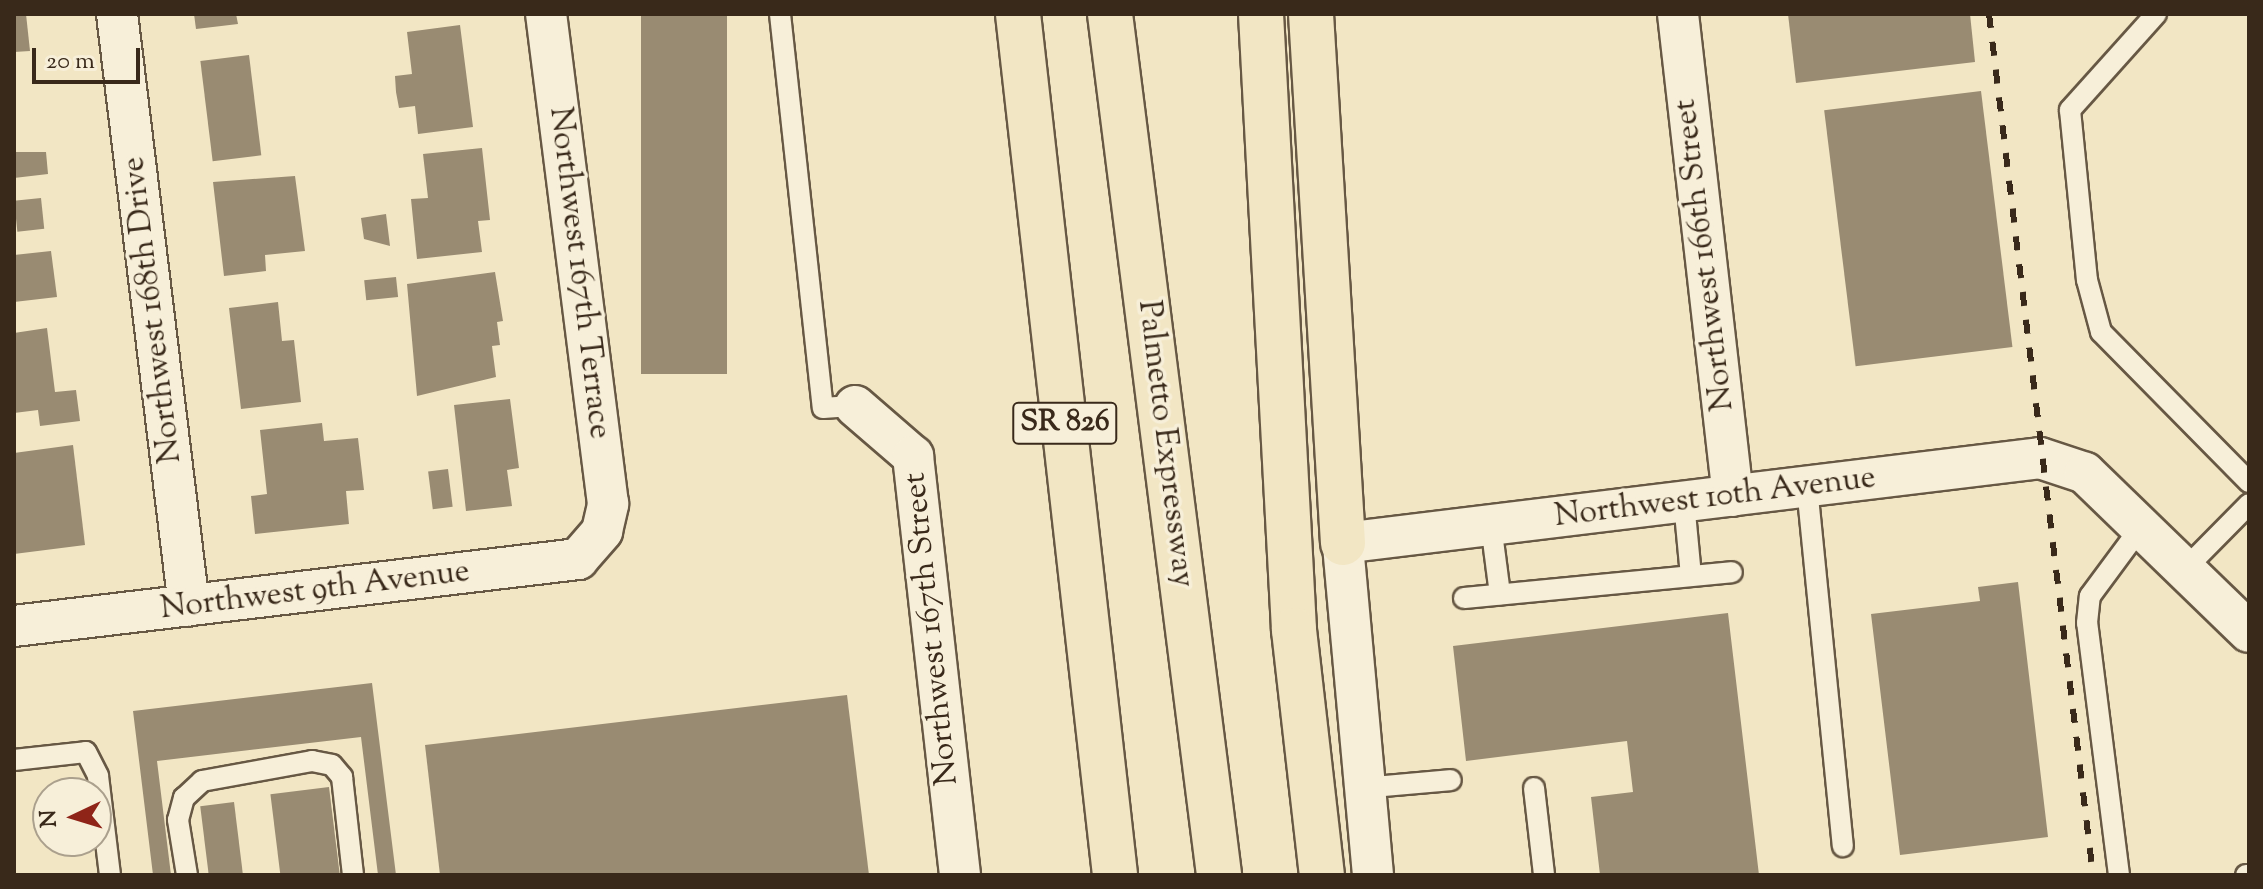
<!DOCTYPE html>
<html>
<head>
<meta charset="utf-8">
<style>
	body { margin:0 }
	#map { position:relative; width:2263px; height:889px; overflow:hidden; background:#f2e6c4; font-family:"Sorts Mill Goudy",serif }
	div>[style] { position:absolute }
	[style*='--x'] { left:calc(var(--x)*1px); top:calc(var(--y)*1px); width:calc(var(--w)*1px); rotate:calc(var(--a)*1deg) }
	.building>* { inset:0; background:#998b72; transform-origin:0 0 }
	.roads { filter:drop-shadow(2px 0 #675844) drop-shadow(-2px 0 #675844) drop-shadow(0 2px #675844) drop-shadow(0 -2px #675844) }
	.lane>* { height:20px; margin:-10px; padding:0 10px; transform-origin:10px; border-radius:10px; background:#f7efd9 }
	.street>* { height:40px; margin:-20px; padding:0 20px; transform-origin:20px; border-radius:20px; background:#f7efd9 }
	.highway>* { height:44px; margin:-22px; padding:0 22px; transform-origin:22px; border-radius:22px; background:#f2e6c4 }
	.rail>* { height:6px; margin-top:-3px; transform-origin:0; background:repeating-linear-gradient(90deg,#39291a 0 14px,transparent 0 28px) }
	span { translate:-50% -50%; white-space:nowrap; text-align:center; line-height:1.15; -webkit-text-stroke:7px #f7efd9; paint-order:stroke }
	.shield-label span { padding:2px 6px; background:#f7efd9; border:2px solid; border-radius:6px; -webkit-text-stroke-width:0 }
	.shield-label { font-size:30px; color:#39291a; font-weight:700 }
	.street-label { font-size:32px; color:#39291a }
	.frame { position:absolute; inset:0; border:16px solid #39291a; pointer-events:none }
	.north { position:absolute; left:32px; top:777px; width:80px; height:80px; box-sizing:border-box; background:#f7efd9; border:2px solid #aba08d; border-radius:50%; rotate:266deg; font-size:22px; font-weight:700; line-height:32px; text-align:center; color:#39291a }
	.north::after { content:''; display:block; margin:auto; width:28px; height:36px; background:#8f2418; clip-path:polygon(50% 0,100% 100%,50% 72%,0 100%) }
	.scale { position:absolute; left:32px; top:48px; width:108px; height:36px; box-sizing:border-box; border:4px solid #39291a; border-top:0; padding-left:10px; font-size:24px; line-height:28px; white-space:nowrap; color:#39291a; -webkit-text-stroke:6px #f7efd9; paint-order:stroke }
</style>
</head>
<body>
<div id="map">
	<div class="building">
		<i style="clip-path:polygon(14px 14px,26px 14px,30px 51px,14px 52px)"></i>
		<i style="clip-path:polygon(194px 14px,236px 14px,238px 24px,196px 29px)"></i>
		<i style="left:641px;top:14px;width:86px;height:360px"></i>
		<i style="clip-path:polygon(1788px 14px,1970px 14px,1975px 62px,1796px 83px)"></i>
		<i style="clip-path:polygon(460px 25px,473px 127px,418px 134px,415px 106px,399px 108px,396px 92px,395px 76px,412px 74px,407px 32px)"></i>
		<i style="left:249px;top:55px;width:101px;height:49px;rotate:83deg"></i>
		<i style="left:1981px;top:91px;width:258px;height:158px;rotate:83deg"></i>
		<i style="clip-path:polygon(482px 148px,490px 220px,478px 221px,482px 252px,417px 259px,411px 199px,428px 198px,423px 154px)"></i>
		<i style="clip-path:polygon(14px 152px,46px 152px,48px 174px,14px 178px)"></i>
		<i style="clip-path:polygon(295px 176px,305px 251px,265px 255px,266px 271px,224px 276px,213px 182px)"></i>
		<i style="left:41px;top:198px;width:31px;height:27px;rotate:84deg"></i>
		<i style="clip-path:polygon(386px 214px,390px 246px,364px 239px,361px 218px)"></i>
		<i style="clip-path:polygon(51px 251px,57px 297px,14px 302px,14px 255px)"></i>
		<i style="clip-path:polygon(495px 272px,503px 321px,497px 322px,500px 345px,492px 346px,496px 377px,417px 396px,407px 284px)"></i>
		<i style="left:396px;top:277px;width:20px;height:32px;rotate:84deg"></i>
		<i style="clip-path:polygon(278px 302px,282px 341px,294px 340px,301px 402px,241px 409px,229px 308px)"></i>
		<i style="clip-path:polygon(47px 328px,55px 392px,76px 390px,80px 421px,40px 426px,38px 410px,14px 413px,14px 333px)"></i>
		<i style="clip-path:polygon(510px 399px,519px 468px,507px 470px,512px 506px,466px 511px,454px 405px)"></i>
		<i style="clip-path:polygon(322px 423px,324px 441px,358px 438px,364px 490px,346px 491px,349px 524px,255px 534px,251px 496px,267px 494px,260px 430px)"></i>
		<i style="clip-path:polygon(73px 445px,85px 545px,14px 554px,14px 453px)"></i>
		<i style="left:448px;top:469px;width:38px;height:20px;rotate:83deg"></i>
		<i style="clip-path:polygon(2018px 582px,2048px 837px,1900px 855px,1871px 614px,1980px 601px,1978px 587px)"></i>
		<i style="clip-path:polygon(1728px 613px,1759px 875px,1600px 875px,1591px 797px,1633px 792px,1627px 741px,1466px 761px,1453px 646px)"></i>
		<i style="clip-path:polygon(372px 683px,396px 875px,378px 875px,361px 737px,157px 761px,171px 875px,153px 875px,133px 711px)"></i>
		<i style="clip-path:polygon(847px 695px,869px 875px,440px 875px,425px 745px)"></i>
		<i style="left:329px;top:787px;width:89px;height:59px;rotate:83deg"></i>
		<i style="left:234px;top:802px;width:74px;height:34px;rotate:83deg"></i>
	</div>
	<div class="roads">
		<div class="lane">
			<i style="--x:780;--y:14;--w:396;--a:83.8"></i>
			<i style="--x:823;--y:408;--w:32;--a:-4"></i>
			<i style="--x:2156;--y:14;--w:129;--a:131.9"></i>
			<i style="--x:2070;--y:110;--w:171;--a:84.3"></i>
			<i style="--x:2087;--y:280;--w:54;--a:74.9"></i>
			<i style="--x:2101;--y:332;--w:211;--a:45.4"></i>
			<i style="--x:1807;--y:487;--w:361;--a:84.3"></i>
			<i style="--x:1684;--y:502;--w:74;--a:84.6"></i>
			<i style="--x:1491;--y:525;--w:70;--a:82.6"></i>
			<i style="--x:2185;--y:569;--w:91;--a:-45.4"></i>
			<i style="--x:1464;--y:598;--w:269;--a:-5.5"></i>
			<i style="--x:14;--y:760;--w:72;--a:-6.3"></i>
			<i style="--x:86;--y:752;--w:27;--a:63"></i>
			<i style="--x:98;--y:776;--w:100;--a:83.1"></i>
			<i style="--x:1362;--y:788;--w:89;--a:-5.1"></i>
			<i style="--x:1534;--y:788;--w:88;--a:83.4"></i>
			<i style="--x:187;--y:875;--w:56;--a:-99.3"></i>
			<i style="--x:178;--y:820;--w:23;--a:-75"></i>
			<i style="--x:184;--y:798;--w:25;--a:-43"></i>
			<i style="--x:202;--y:781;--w:112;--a:-10.3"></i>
			<i style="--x:312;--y:761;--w:20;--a:11"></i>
			<i style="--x:332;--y:765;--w:16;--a:50"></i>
			<i style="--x:342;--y:777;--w:99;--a:83.6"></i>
			<i style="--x:2119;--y:875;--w:254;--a:-97.2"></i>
			<i style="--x:2087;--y:623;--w:27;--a:-84"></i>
			<i style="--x:2090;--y:596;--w:86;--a:-53.5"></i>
			<i style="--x:2246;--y:875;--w:3;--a:0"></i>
		</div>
		<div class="street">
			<i style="--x:117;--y:14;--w:596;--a:83.07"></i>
			<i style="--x:1678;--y:14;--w:485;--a:83.5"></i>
			<i style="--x:855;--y:406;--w:77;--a:40.8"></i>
			<i style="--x:913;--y:456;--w:422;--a:83.6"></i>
			<i style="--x:14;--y:626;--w:568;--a:-6.77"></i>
			<i style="--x:578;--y:559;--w:37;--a:-49"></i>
			<i style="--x:602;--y:531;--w:28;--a:-77"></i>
			<i style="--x:608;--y:504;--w:494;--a:-97.2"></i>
			<i style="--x:1373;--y:875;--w:333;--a:-95.2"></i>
			<i style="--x:1343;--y:543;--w:702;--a:-6.95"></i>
			<i style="--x:2040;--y:458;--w:47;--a:18.4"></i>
			<i style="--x:2085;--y:473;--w:228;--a:44.1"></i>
		</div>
		<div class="highway">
			<i style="--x:1018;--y:14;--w:866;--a:83.57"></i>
			<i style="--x:1110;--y:14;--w:868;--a:82.78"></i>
			<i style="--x:1261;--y:14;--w:617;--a:86.93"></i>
			<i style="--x:1294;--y:630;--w:247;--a:83.5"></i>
			<i style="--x:1311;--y:14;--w:530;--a:86.54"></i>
		</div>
	</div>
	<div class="rail">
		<i style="--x:1989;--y:14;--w:867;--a:83.11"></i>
	</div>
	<div class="shield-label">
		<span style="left:1065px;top:423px">SR 826</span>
	</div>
	<div class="street-label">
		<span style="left:1705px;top:255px;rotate:-97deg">Northwest 166th Street</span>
		<span style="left:579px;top:273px;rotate:83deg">Northwest 167th Terrace</span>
		<span style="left:153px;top:310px;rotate:-97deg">Northwest 168th Drive</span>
		<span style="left:1165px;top:444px;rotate:83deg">Palmetto Expressway</span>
		<span style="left:1715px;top:498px;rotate:-7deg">Northwest 10th Avenue</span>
		<span style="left:315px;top:591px;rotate:-7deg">Northwest 9th Avenue</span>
		<span style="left:932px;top:629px;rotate:-96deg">Northwest 167th Street</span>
	</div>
	<div class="frame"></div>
	<div class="north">N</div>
	<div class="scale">20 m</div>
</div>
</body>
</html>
